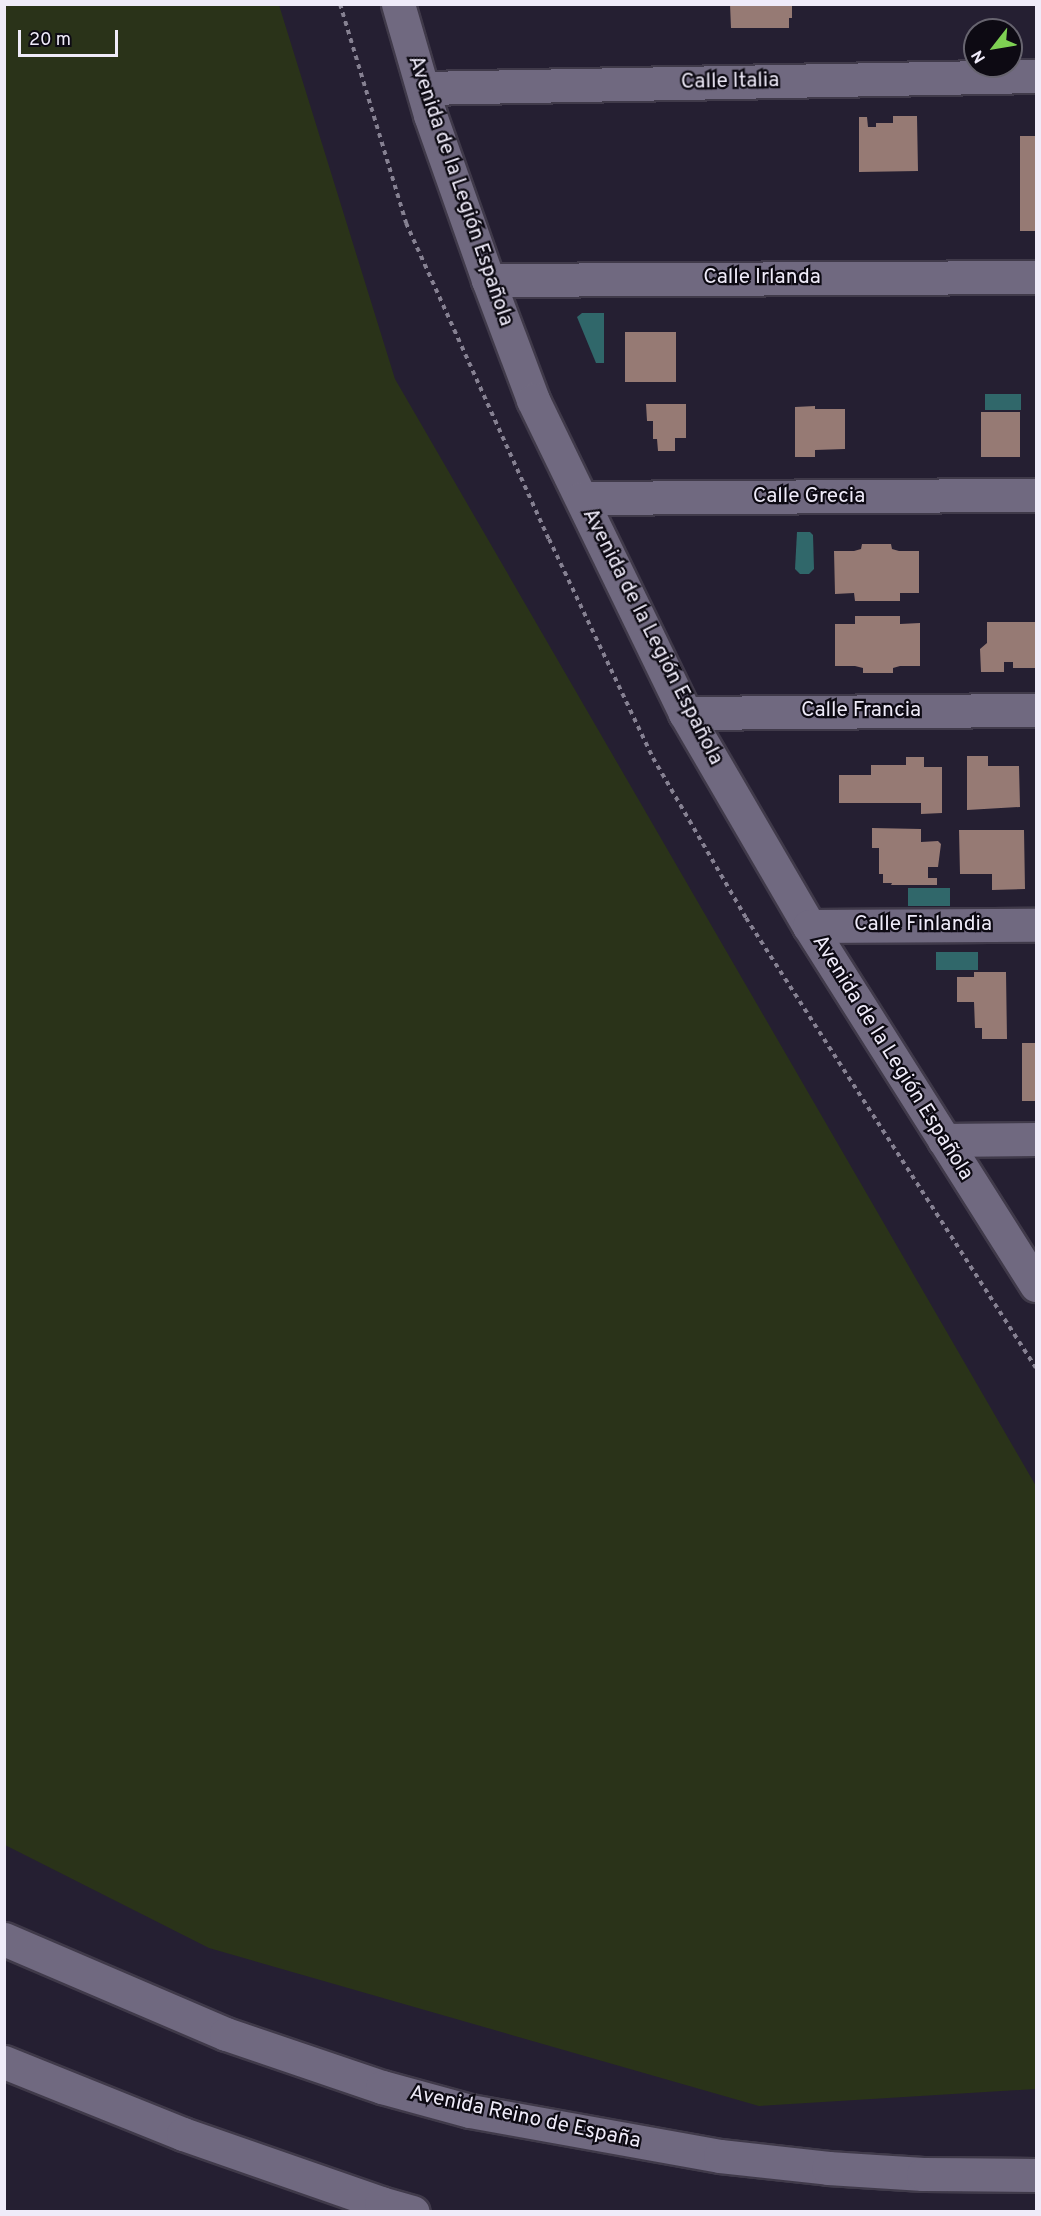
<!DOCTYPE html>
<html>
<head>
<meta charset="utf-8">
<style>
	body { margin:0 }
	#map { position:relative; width:1041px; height:2216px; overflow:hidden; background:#251f32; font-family:Overpass,sans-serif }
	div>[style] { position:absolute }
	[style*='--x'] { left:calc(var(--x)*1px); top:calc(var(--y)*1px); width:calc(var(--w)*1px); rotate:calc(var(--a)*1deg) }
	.green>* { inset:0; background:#2a3319 }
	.water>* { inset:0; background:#30676a; transform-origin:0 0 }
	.building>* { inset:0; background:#967a74; transform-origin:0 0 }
	.path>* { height:4px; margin-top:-2px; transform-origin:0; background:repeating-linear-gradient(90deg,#868192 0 4.5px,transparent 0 9px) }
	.roads { filter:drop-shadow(2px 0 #403a4a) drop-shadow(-2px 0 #403a4a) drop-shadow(0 2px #403a4a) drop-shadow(0 -2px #403a4a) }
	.minor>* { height:33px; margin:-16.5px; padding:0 16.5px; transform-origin:16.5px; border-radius:16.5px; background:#706980 }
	span { translate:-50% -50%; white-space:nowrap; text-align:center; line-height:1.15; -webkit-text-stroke:4.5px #0d0a13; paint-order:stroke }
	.street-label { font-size:21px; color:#efebf9 }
	.frame { position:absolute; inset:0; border:6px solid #efebf9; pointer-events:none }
	.north { position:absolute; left:963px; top:18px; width:60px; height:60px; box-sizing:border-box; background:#0d0a13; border:2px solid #67646f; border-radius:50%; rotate:239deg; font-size:16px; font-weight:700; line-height:24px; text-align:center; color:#efebf9 }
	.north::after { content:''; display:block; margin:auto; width:21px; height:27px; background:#7ed153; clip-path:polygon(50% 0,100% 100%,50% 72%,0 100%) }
	.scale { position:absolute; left:18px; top:30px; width:100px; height:27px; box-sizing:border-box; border:3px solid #efebf9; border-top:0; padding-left:8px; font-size:18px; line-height:21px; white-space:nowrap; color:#efebf9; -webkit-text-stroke:4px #0d0a13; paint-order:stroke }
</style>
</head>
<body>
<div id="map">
	<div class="green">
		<i style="clip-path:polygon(4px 5px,279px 5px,395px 379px,1036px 1486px,1036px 2089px,759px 2106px,209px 1948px,5px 1845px)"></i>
	</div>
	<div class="water">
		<i style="clip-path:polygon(582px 313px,604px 313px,604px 363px,596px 363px,577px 317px)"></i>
		<i style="left:985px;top:394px;width:36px;height:16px"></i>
		<i style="clip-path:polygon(797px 532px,810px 532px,813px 535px,814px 569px,809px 574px,800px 574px,795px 569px)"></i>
		<i style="left:950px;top:888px;width:18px;height:42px;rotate:90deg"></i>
		<i style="left:936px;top:952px;width:42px;height:18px"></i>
	</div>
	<div class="building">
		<i style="clip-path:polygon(730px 4px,792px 4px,792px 18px,789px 18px,789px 28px,731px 28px)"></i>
		<i style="clip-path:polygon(893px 116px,917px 116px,918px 171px,859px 172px,859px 117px,867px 117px,868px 127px,876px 127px,876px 123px,893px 123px)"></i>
		<i style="left:1020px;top:136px;width:16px;height:95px"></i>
		<i style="left:676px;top:332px;width:50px;height:51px;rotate:90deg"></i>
		<i style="clip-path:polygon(646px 404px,686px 404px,686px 438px,675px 438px,675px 451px,658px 451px,657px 439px,653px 439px,653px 421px,647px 421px)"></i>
		<i style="clip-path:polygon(815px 406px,815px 409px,845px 409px,845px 449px,815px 450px,815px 457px,795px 457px,795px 407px)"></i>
		<i style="left:981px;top:412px;width:39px;height:45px"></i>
		<i style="clip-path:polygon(862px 544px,891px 544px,892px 549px,899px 551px,919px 551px,919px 593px,900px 593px,900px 601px,855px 601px,854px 593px,835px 594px,834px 551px,854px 551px,861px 549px)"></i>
		<i style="clip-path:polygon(855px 616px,900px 616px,900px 624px,920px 623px,920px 666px,900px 666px,893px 668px,893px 673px,863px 673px,863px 668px,855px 666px,835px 666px,835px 624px,855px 624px)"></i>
		<i style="clip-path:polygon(987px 622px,1035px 622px,1035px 668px,1013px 668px,1013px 662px,1004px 662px,1004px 672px,981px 672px,980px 649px,987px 643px)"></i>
		<i style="clip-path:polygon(967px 756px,988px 756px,988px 766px,1019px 766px,1020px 807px,967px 810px)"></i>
		<i style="clip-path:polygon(906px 757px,924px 757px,924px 767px,942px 767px,942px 813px,921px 814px,921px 803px,839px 803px,839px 775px,871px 775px,871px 765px,906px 765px)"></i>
		<i style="clip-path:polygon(872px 828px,921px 829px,921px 842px,938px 841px,941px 844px,938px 867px,928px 867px,928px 878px,937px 878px,937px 885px,891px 885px,892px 883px,883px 883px,883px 874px,879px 874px,879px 848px,872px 848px)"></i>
		<i style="clip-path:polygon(959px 830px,1024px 830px,1025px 889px,992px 890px,992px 874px,960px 874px)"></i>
		<i style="clip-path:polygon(974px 972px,1006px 972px,1007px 1039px,982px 1039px,982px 1028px,975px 1028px,974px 1002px,957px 1002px,957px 977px,974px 977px)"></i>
		<i style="left:1036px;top:1043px;width:58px;height:14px;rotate:90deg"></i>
	</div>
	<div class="path">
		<i style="--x:340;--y:4;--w:229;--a:73.2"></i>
		<i style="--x:406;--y:223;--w:347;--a:65.7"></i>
		<i style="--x:549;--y:539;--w:242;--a:64.6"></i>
		<i style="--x:653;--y:758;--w:185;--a:59.8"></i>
		<i style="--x:746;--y:918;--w:535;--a:57.2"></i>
	</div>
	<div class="roads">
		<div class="minor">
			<i style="--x:398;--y:4;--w:116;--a:73.9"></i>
			<i style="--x:430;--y:115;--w:175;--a:70.6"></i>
			<i style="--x:488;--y:280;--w:128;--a:69.4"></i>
			<i style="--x:533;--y:400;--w:348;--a:64.1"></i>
			<i style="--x:685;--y:713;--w:246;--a:59.8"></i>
			<i style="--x:809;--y:926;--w:425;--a:57.7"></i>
			<i style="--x:423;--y:88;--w:613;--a:-1.12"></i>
			<i style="--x:488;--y:280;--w:548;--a:-0.31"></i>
			<i style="--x:582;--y:498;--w:454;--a:-0.4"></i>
			<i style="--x:685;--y:713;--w:351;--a:-0.5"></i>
			<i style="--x:809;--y:926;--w:227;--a:-0.3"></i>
			<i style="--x:944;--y:1140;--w:92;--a:-0.6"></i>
			<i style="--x:4;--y:1939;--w:241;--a:23.2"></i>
			<i style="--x:226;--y:2034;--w:165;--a:18.8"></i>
			<i style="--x:382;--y:2087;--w:91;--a:15.3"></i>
			<i style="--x:470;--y:2111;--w:254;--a:10.2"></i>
			<i style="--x:720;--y:2156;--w:109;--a:6.3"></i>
			<i style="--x:828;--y:2168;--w:95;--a:3.6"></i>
			<i style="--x:923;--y:2174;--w:113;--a:0.5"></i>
			<i style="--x:4;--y:2062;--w:193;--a:21.9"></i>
			<i style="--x:183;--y:2134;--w:210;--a:19.2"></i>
			<i style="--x:381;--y:2203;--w:33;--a:16"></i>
		</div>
	</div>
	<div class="street-label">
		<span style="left:730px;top:82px;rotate:-1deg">Calle Italia</span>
		<span style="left:460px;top:191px;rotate:71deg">Avenida de la Legión Española</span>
		<span style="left:762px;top:278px">Calle Irlanda</span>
		<span style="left:809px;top:497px">Calle Grecia</span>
		<span style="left:652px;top:637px;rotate:63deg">Avenida de la Legión Española</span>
		<span style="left:861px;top:711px">Calle Francia</span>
		<span style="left:923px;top:925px">Calle Finlandia</span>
		<span style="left:892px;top:1058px;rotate:58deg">Avenida de la Legión Española</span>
		<span style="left:525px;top:2118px;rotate:12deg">Avenida Reino de España</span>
	</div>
	<div class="frame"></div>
	<div class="north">N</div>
	<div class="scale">20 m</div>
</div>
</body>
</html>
